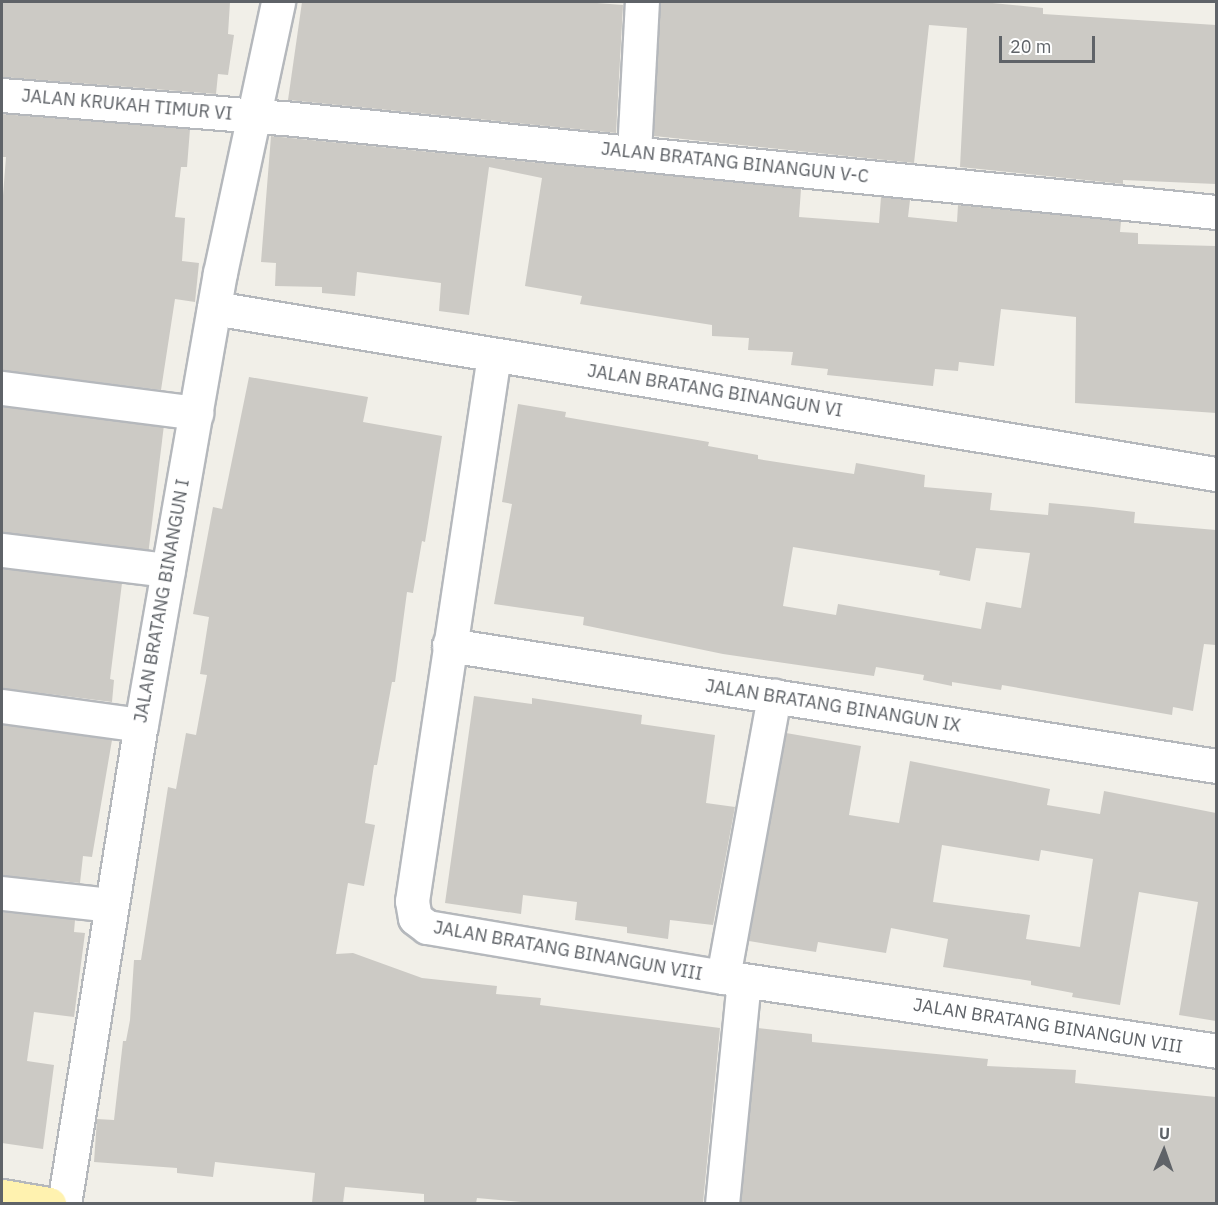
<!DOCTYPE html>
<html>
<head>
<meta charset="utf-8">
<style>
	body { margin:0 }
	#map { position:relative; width:1218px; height:1205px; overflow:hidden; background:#f1efe8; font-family:"IBM Plex Sans",sans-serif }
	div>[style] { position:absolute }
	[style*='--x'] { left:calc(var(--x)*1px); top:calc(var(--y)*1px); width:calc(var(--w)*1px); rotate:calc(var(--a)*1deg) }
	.building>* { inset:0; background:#cccac5; transform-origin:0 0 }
	.roads { filter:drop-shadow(2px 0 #b5b8bc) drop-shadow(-2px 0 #b5b8bc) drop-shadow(0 2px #b5b8bc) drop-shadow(0 -2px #b5b8bc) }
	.minor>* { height:33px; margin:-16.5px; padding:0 16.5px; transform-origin:16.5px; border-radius:16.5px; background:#fff }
	.major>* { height:33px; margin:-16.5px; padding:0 16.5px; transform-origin:16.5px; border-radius:16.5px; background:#fff2af }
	span { translate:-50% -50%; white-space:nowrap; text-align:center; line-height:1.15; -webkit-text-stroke:5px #fff; paint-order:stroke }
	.street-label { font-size:18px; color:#5f6368 }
	.frame { position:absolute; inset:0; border:3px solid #5f6368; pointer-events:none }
	.north { position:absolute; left:1134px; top:1121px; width:60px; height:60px; -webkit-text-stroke:4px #fff; paint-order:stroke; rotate:2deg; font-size:16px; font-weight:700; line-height:24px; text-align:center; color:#5f6368 }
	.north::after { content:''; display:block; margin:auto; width:21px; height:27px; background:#5f6368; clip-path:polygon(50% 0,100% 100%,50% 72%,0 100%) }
	.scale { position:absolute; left:999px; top:36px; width:96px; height:27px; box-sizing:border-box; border:3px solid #5f6368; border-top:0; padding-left:8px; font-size:18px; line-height:21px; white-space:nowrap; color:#5f6368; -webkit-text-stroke:4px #fff; paint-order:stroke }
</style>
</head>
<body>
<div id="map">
	<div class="building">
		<i style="clip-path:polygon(2px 2px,230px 2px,228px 34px,234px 35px,228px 75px,218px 74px,216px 94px,2px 77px)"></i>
		<i style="clip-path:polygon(302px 2px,584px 2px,623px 5px,616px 133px,288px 100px)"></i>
		<i style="clip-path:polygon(660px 2px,982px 2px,1043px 8px,1043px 14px,1216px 25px,1216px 184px,1123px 180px,1123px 184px,960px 167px,967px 28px,929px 25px,914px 163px,654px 136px)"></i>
		<i style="clip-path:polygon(2px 114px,190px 129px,187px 167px,181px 167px,175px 217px,185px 218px,182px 261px,199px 263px,195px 302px,175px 299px,161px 390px,2px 370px,2px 208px,6px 157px,2px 157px)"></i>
		<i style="clip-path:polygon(271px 136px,801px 189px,799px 217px,879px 223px,881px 197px,910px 200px,908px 217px,957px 222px,958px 205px,1121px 221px,1120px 232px,1138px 233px,1138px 244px,1216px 246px,1216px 413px,1075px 403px,1076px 317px,1001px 309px,994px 366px,959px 362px,958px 371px,935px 369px,933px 386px,827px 375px,828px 369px,791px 365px,793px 352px,748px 350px,749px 338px,712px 336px,712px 325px,580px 304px,582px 296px,525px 286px,542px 178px,489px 167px,469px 315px,439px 311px,441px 283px,357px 272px,355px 296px,322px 293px,322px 287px,275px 286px,276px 263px,261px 262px)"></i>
		<i style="clip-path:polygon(249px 377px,368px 397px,363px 422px,442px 436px,425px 542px,422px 541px,413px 593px,407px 592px,395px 682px,392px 682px,377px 765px,374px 765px,365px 823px,375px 825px,364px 886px,348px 883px,336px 954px,353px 953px,422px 978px,497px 986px,496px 994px,541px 998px,540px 1005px,720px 1028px,703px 1203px,532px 1203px,477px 1198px,476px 1203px,424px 1203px,424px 1194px,345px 1187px,343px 1203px,312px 1203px,315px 1173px,215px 1162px,213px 1177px,177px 1173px,177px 1168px,94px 1162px,97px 1119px,114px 1120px,123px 1041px,126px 1041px,130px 1020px,134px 960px,141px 960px,168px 787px,176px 789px,186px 733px,196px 735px,207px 675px,200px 674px,209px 617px,193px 614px,213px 507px,222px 509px)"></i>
		<i style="clip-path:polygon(evenodd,518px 404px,566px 412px,565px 417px,709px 442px,708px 446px,758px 455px,758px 459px,854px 474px,856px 463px,925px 475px,924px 487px,992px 493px,990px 510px,1048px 515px,1049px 503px,1093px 507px,1135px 512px,1134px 523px,1216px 530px,1216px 645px,1204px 644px,1193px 711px,1173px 707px,1172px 715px,1002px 685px,1001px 690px,952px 682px,952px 686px,923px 680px,924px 675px,876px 667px,874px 676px,723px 654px,583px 625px,584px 617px,494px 604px,512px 504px,502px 502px,518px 404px,793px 547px,940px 571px,939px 575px,970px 581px,976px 548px,1030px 553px,1021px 608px,986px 602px,981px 629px,838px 604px,836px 615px,783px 606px,793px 547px)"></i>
		<i style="left:2px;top:407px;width:163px;height:125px;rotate:7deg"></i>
		<i style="clip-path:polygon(2px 569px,122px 583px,110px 679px,114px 680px,112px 702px,2px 688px)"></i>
		<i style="clip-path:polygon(474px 696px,532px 704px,532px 698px,642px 715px,641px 724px,715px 735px,706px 803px,735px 807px,713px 925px,670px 920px,668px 939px,627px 933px,627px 927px,575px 920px,577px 902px,523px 895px,521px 914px,445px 903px)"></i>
		<i style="clip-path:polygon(2px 725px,112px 740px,92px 857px,83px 856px,80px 883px,2px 875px)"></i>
		<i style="clip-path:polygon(evenodd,786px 733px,861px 746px,849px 815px,899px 823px,910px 761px,1050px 789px,1047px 805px,1100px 814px,1104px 791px,1216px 813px,1216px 1021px,1179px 1015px,1198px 902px,1139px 892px,1120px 1005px,1072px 997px,1073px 993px,1031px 985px,1031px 981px,943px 967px,948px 939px,891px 928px,886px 953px,818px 942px,816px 952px,749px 941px,786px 733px,942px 845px,1039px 861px,1041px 850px,1093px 859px,1080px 947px,1026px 939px,1030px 915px,933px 902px,942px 845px)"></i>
		<i style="clip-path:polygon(2px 912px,75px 920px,74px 932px,85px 933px,74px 1017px,34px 1012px,27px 1061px,54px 1065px,43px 1149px,2px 1143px)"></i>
		<i style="clip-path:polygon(758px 1028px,812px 1034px,812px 1042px,988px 1059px,987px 1066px,1076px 1070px,1075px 1083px,1216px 1097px,1216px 1203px,741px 1203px)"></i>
	</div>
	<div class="roads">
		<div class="minor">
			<i style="--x:2;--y:95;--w:283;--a:4.7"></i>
			<i style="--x:284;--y:118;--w:937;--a:5.76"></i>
			<i style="--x:634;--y:153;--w:151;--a:-87"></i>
			<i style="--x:214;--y:308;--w:1016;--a:9.41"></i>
			<i style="--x:494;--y:355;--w:552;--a:98.54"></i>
			<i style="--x:412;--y:901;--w:17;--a:80"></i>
			<i style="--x:415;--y:918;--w:15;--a:37"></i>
			<i style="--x:427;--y:927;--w:300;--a:9.6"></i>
			<i style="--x:723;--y:977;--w:499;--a:8.5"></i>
			<i style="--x:2;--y:388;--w:196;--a:7.3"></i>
			<i style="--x:2;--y:550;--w:167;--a:6.9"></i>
			<i style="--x:449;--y:645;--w:776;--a:8.96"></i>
			<i style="--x:2;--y:706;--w:140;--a:7.8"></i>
			<i style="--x:2;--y:893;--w:110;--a:6.3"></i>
			<i style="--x:723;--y:977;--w:286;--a:-79.7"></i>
			<i style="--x:64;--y:1204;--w:485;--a:-80.9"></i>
			<i style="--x:141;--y:725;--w:459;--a:-80.1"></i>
			<i style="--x:220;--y:273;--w:277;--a:-77.9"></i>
			<i style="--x:722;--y:1204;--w:225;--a:-84.4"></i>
		</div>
		<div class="major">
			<i style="--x:2;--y:1196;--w:48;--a:9.7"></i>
		</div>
	</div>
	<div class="street-label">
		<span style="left:127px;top:105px;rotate:5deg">JALAN KRUKAH TIMUR VI</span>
		<span style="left:735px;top:163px;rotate:6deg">JALAN BRATANG BINANGUN V-C</span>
		<span style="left:715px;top:391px;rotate:9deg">JALAN BRATANG BINANGUN VI</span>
		<span style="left:162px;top:601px;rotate:-80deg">JALAN BRATANG BINANGUN I</span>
		<span style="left:833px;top:706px;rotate:9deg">JALAN BRATANG BINANGUN IX</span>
		<span style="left:568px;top:951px;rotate:10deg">JALAN BRATANG BINANGUN VIII</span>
		<span style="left:1048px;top:1026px;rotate:9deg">JALAN BRATANG BINANGUN VIII</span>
	</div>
	<div class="frame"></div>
	<div class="north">U</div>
	<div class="scale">20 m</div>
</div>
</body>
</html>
